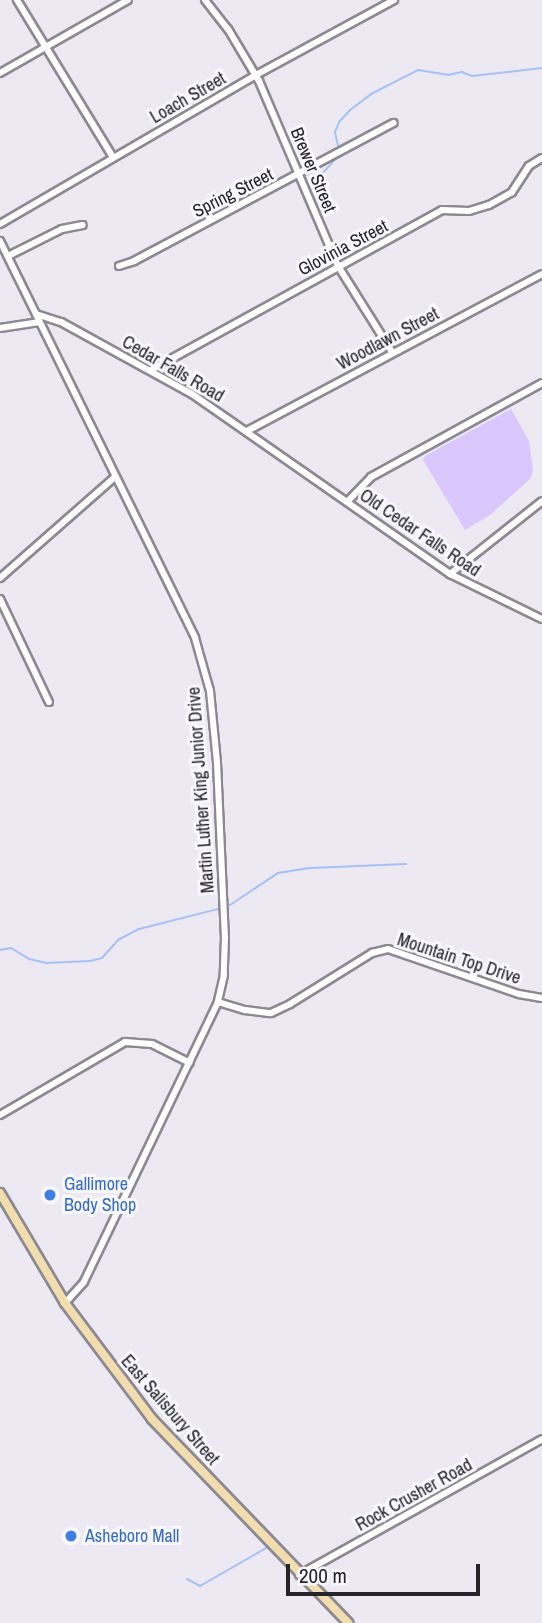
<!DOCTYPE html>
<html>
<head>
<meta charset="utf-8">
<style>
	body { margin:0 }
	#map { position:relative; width:542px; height:1623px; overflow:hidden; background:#ece9f3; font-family:"Archivo Narrow",sans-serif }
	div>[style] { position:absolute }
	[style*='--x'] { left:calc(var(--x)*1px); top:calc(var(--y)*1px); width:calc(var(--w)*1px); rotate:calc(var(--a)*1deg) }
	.green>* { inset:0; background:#d9c7fe }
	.stream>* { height:2px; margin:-1px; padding:0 1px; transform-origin:1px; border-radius:1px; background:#a6c1f7 }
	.roads { filter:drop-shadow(2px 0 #8c8992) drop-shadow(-2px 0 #8c8992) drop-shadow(0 2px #8c8992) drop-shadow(0 -2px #8c8992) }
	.minor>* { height:6px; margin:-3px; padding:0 3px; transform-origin:3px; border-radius:3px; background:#fff }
	.major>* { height:8px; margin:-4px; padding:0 4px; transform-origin:4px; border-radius:4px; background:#f2ddaf }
	.dots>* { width:19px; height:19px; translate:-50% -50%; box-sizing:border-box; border:4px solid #f9f7ff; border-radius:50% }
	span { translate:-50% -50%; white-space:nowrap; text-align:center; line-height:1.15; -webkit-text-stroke:6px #f9f7ff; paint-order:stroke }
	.street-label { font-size:18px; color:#252428 }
	.shop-label { font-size:18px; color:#366cbe }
	.left { translate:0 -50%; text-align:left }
	.scale { position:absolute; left:286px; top:1564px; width:194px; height:32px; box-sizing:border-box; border:4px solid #252428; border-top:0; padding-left:9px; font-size:21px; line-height:24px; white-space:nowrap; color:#252428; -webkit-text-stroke:5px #f9f7ff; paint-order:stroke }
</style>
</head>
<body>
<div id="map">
	<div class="green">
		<i style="clip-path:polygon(511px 409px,529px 441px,533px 470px,531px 478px,490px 515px,465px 530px,423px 460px,425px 456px)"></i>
	</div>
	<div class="stream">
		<i style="--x:339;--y:150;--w:18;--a:-103"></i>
		<i style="--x:335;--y:132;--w:11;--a:-68"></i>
		<i style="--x:339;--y:122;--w:16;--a:-47"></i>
		<i style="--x:350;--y:110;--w:26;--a:-37"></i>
		<i style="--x:371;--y:94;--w:53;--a:-27.1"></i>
		<i style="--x:418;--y:70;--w:30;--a:9"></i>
		<i style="--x:448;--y:75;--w:14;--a:-12"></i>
		<i style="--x:462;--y:72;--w:11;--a:22"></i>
		<i style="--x:472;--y:76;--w:70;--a:-6.5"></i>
		<i style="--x:321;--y:175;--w:27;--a:-48"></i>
		<i style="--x:230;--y:905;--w:58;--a:-33.7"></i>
		<i style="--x:278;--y:873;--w:32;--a:-9"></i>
		<i style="--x:310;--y:868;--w:96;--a:-2.4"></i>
		<i style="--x:0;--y:950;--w:11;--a:-10"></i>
		<i style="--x:11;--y:948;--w:21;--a:31"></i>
		<i style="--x:29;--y:959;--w:17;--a:13"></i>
		<i style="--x:46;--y:963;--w:44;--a:-2.6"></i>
		<i style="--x:90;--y:961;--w:12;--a:-14"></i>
		<i style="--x:102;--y:958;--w:24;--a:-48"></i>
		<i style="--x:118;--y:940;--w:24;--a:-28"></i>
		<i style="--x:139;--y:929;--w:81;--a:-14.2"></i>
		<i style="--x:187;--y:1579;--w:15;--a:28"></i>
		<i style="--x:200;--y:1586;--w:76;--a:-29.9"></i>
	</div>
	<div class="roads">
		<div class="minor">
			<i style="--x:17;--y:0;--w:184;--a:58.6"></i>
			<i style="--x:205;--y:0;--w:37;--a:52"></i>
			<i style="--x:228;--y:29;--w:61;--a:59.2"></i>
			<i style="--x:259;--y:81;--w:201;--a:66.9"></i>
			<i style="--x:338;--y:266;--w:102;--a:57.9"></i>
			<i style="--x:0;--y:73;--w:147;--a:-29.7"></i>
			<i style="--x:0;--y:224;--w:296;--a:-30.2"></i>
			<i style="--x:256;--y:75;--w:157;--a:-28.5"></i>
			<i style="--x:0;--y:241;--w:442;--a:63.8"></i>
			<i style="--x:195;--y:638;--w:55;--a:74.2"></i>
			<i style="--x:210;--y:691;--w:72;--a:84.4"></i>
			<i style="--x:217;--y:763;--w:174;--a:87.4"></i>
			<i style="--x:225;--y:937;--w:38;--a:92"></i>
			<i style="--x:224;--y:975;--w:28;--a:103"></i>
			<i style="--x:218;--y:1002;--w:310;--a:115.6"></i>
			<i style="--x:84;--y:1282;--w:28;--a:132"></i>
			<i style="--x:8;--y:256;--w:60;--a:-26.6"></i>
			<i style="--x:62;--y:229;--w:21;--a:-11"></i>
			<i style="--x:119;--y:266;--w:16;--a:-18"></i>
			<i style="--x:134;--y:261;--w:294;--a:-28"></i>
			<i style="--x:36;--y:314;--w:26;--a:18"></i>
			<i style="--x:61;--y:322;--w:149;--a:28.8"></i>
			<i style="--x:192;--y:394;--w:315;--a:34.9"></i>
			<i style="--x:450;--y:574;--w:102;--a:26.1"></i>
			<i style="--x:0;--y:328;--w:40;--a:-8.5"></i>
			<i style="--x:151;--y:370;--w:332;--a:-28.8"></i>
			<i style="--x:442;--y:210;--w:27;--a:2"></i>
			<i style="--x:469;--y:211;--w:21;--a:-17"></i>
			<i style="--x:489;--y:205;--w:26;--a:-29"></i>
			<i style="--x:512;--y:192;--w:31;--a:-57"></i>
			<i style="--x:529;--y:166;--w:15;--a:-32"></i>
			<i style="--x:247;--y:431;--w:334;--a:-28"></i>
			<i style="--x:347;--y:502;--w:35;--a:-46"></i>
			<i style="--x:371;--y:477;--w:195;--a:-28.8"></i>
			<i style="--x:450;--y:574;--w:117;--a:-38.4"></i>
			<i style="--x:0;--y:578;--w:153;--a:-41.3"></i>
			<i style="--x:0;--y:599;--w:114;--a:64.6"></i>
			<i style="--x:218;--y:1002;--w:28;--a:17"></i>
			<i style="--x:245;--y:1010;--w:26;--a:7"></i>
			<i style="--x:271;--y:1013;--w:21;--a:-25"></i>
			<i style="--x:290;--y:1004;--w:97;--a:-31.9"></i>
			<i style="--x:372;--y:953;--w:16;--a:-14"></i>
			<i style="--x:388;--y:949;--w:139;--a:19"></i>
			<i style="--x:519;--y:994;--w:23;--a:10"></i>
			<i style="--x:0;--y:1115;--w:145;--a:-30.3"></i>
			<i style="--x:125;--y:1042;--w:27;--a:4"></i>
			<i style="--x:152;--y:1044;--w:42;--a:26.6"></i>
			<i style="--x:299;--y:1575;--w:278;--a:-29.2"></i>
		</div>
		<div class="major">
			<i style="--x:0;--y:1193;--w:128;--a:59.4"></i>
			<i style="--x:65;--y:1303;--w:145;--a:53.1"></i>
			<i style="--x:152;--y:1419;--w:283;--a:46.1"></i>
		</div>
	</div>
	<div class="dots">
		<i style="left:50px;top:1195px;background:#3f7fe0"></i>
		<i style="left:71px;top:1536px;background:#3f7fe0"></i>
	</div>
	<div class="street-label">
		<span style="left:188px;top:98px;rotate:-30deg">Loach Street</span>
		<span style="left:313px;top:170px;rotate:67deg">Brewer Street</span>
		<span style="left:233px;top:193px;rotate:-27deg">Spring Street</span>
		<span style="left:343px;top:248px;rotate:-28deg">Glovinia Street</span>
		<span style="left:388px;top:339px;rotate:-28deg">Woodlawn Street</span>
		<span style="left:173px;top:369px;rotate:30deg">Cedar Falls Road</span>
		<span style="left:420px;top:533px;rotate:34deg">Old Cedar Falls Road</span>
		<span style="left:201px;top:790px;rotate:-94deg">Martin Luther King Junior Drive</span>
		<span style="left:459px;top:959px;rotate:18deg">Mountain Top Drive</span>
		<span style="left:170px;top:1410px;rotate:49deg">East Salisbury Street</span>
		<span style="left:414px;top:1495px;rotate:-29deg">Rock Crusher Road</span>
	</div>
	<div class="shop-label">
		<span class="left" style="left:64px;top:1195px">Gallimore<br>Body Shop</span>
		<span class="left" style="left:85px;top:1536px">Asheboro Mall</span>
	</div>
	<div class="scale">200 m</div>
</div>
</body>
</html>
